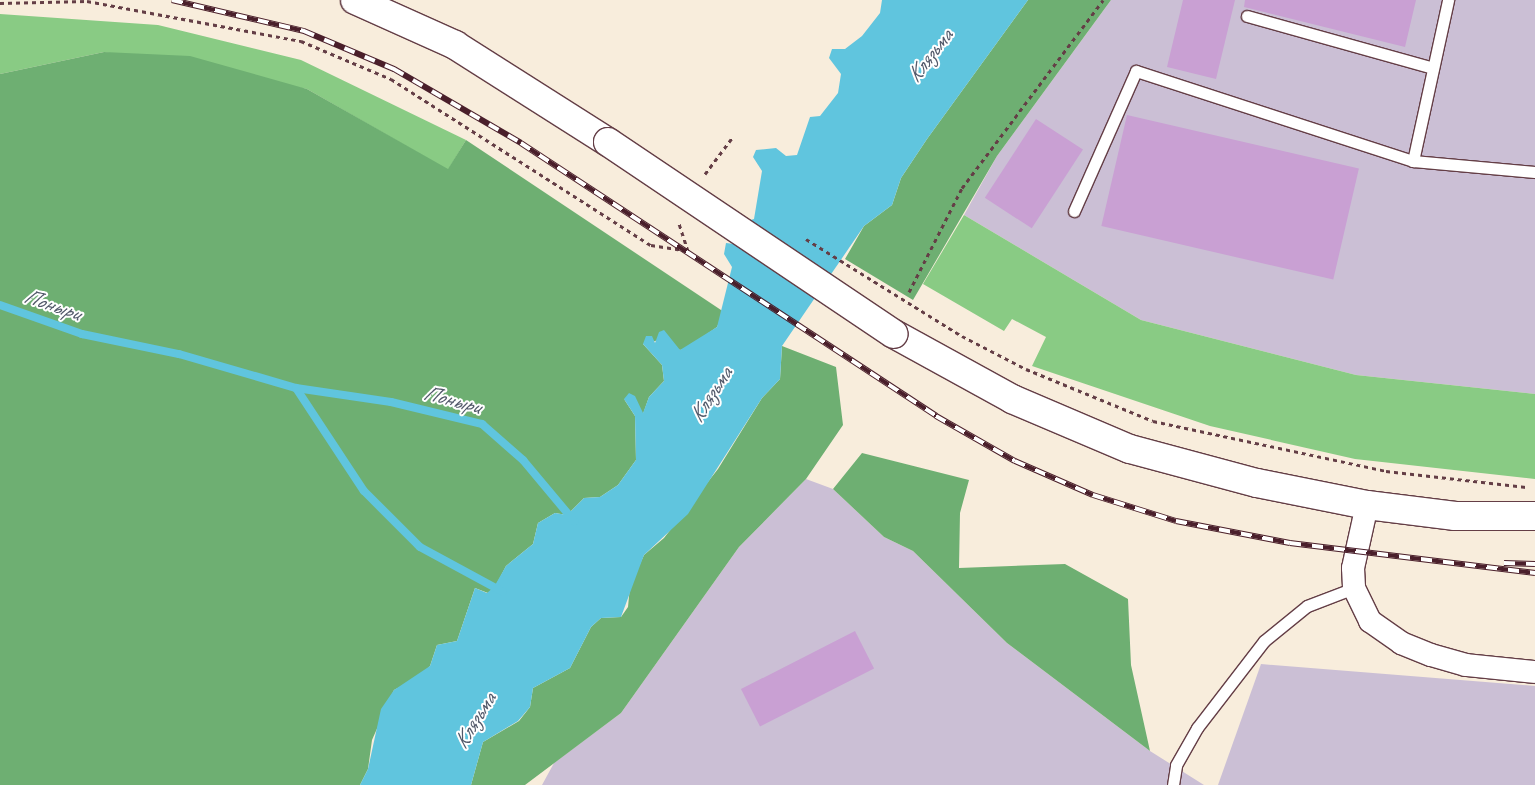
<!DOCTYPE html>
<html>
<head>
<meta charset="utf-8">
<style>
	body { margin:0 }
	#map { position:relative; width:1535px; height:785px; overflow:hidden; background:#f8eddc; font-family:Caveat,sans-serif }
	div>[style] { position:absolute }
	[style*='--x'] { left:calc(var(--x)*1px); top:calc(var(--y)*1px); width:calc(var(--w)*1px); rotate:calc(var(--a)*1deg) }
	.industrial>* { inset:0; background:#cbbfd5 }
	.green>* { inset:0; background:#89cb84 }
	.forest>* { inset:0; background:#6eaf72 }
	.water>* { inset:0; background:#60c5de }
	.stream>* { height:8px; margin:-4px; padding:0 4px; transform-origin:4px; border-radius:4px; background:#60c5de }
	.building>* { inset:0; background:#c9a0d3; transform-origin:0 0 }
	.path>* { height:3px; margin-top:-1.5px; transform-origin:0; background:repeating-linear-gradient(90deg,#643e46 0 4px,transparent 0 8px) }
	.roads { filter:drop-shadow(1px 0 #643e46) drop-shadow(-1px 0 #643e46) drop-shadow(0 1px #643e46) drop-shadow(0 -1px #643e46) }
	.service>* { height:11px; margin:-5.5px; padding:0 5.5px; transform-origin:5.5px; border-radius:5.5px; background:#fff }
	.minor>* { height:22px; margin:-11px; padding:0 11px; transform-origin:11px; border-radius:11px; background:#fff }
	.tertiary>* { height:28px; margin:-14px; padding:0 14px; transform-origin:14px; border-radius:14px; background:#fff }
	.rail>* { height:5.5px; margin-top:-2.75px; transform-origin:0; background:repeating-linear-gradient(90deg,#fff 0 11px,#4a1f2b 0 22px); box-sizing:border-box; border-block:1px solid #4a1f2b }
	.path-bridge>* { height:3px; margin-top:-1.5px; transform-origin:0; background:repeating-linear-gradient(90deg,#643e46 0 4px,transparent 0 8px) }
	.bridges { filter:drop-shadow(1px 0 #643e46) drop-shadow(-1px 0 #643e46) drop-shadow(0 1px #643e46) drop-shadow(0 -1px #643e46) }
	.tertiary-bridge>* { height:28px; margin:-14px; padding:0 14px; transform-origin:14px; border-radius:14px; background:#fff }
	span { translate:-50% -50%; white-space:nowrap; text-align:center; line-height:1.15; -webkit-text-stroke:4px #fff; paint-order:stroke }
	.water-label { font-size:22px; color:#52596a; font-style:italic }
</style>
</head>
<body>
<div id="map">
	<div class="industrial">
		<i style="clip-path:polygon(1111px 0,1535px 0,1535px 394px,1356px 375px,1141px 320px,964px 215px,997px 156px)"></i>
		<i style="clip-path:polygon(806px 479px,833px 489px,884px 537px,913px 551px,1007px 643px,1150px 751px,1204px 785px,542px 785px,554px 763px,621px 713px,739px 547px)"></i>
		<i style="clip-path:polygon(1261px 664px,1535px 686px,1535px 785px,1218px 785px)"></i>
	</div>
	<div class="green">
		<i style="clip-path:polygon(0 14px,158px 25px,301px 60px,466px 140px,448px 170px,307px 89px,104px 52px,0 74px)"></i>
		<i style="clip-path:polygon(964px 215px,1141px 320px,1356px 375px,1535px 394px,1535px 479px,1355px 459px,1210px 426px,1032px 366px,1046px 337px,1012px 319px,1004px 331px,923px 284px)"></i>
	</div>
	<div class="forest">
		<i style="clip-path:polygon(1028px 0,1111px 0,997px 156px,913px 300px,845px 259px,864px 226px,892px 205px,901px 178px,927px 139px)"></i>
		<i style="clip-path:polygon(104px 52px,190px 56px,307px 89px,448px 169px,466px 140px,724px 312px,717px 327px,687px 348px,680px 350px,659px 340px,643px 344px,662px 365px,664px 381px,649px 397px,643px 414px,624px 399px,635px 416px,636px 460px,618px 485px,600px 497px,584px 498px,567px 515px,555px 513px,538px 523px,533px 544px,506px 566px,495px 587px,488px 593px,475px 588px,457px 641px,437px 645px,430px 666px,421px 676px,394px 690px,372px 740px,368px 769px,360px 785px,0 785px,0 74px)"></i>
		<i style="clip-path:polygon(782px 346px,836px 367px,843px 425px,806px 479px,739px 547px,621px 713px,525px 785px,471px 785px,483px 742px,519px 721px,530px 707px,533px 688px,570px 668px,591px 627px,601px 618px,621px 617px,628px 607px,630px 586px,644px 555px,664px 538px,718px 469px,762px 398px,780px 379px)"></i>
		<i style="clip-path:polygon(862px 453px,969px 480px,960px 513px,959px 568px,1065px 564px,1128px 599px,1131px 665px,1150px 751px,1007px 643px,913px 551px,884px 537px,833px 489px)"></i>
	</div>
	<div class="water">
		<i style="clip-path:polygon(882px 0,1028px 0,927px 139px,901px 178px,892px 205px,864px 226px,782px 346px,780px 379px,762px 398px,688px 514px,644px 555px,621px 617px,601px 618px,591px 627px,570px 668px,533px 688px,530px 707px,518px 721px,483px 742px,471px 785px,360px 785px,368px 769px,381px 709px,394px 690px,430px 666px,437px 645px,457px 641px,475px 588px,487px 593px,494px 587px,506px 566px,533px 544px,538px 523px,555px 513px,567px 515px,584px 498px,600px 497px,618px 485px,636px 460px,635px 416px,624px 399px,629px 393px,635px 396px,643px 413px,649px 397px,664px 381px,662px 365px,643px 344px,646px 336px,652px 336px,655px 343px,659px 332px,664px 330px,680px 350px,717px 327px,732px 267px,724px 254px,726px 243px,743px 245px,747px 221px,754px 219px,762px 171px,753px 157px,756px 150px,776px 148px,786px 156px,797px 155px,810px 117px,820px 116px,838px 93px,841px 74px,829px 58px,832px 49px,845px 49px,862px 36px,880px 13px)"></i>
	</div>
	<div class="stream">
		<i style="--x:0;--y:305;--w:87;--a:19.5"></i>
		<i style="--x:82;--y:334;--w:99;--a:11.7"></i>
		<i style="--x:179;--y:354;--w:122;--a:16.2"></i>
		<i style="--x:296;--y:388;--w:123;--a:56.6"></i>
		<i style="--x:364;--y:491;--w:79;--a:45"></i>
		<i style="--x:420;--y:547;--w:94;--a:28.5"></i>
		<i style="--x:296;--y:388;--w:96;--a:8.4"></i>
		<i style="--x:391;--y:402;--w:94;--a:13.6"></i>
		<i style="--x:482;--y:424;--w:55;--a:41.3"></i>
		<i style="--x:523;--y:460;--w:80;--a:50.1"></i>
	</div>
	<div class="building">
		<i style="clip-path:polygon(1183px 0,1235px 0,1216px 79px,1167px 67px)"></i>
		<i style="clip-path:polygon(1245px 0,1416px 0,1405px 47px,1244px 7px)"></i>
		<i style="left:1127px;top:115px;width:238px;height:114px;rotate:13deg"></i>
		<i style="left:1036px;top:119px;width:56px;height:94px;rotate:33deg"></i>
		<i style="left:855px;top:631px;width:42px;height:128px;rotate:63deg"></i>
	</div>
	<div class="path">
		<i style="--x:0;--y:3;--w:87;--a:-1.3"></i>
		<i style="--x:87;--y:1;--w:218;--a:10.6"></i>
		<i style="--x:301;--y:41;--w:98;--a:22.9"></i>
		<i style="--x:391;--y:79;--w:308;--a:32.6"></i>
		<i style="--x:651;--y:245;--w:37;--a:9"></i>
		<i style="--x:688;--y:251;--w:29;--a:-108"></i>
		<i style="--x:705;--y:174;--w:45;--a:-53.1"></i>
		<i style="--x:909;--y:292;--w:117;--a:-63"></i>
		<i style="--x:962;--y:188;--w:235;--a:-53.1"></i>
		<i style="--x:962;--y:336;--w:72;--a:27.3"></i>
		<i style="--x:1026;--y:369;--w:137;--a:22.3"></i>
		<i style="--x:1153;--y:421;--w:238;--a:12.1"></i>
		<i style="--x:1386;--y:471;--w:142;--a:6.5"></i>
	</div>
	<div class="roads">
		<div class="service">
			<i style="--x:1247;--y:16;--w:193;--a:15.6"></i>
			<i style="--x:1413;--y:161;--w:165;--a:-77.7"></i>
			<i style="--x:1074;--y:211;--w:153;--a:-66.1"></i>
			<i style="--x:1136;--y:71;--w:291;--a:18"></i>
			<i style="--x:1413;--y:161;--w:122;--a:5.2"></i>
			<i style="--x:1173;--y:785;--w:20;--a:-81"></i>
			<i style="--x:1176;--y:765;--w:43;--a:-60.4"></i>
			<i style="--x:1197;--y:728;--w:110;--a:-52.4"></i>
			<i style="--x:1264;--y:641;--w:55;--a:-39.1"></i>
			<i style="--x:1307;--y:606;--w:50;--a:-21"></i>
		</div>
		<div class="minor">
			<i style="--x:1367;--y:505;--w:65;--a:102.5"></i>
			<i style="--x:1353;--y:568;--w:20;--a:87"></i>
			<i style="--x:1354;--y:588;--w:37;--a:64"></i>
			<i style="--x:1370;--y:621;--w:38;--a:35"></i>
			<i style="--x:1401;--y:643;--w:32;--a:22"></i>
			<i style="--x:1431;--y:655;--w:36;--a:16"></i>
			<i style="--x:1466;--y:665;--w:69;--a:5.8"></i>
		</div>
		<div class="tertiary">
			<i style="--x:355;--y:0;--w:110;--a:24.2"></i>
			<i style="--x:455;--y:45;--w:181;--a:32.4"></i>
			<i style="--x:894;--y:334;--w:135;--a:28.8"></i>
			<i style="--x:1012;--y:399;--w:128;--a:23"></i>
			<i style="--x:1130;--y:449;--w:131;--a:15"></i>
			<i style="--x:1257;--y:483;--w:112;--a:11.3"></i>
			<i style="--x:1367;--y:505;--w:89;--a:7.1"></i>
			<i style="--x:1455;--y:516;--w:80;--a:0"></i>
		</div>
	</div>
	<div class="rail">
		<i style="--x:172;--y:0;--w:136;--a:13.2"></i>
		<i style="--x:304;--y:31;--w:98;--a:22.9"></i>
		<i style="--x:394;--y:69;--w:147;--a:30.2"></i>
		<i style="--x:521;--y:143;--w:497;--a:33.3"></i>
		<i style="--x:936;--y:416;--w:91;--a:29.7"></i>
		<i style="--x:1015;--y:461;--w:85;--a:23.6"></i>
		<i style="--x:1093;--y:495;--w:87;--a:17.4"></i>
		<i style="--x:1176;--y:521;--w:116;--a:10.9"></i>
		<i style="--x:1290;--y:543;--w:247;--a:7"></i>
		<i style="--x:1504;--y:563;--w:31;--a:2"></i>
	</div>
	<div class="path-bridge">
		<i style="--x:806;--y:239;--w:184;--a:31.9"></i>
	</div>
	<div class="bridges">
		<div class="tertiary-bridge">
			<i style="--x:608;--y:142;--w:344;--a:33.9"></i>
		</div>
	</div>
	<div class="water-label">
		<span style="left:930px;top:56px;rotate:-52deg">Клязьма</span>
		<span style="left:52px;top:305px;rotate:19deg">Поныри</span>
		<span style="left:711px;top:395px;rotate:-57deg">Клязьма</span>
		<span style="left:452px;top:400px;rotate:15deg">Поныри</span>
		<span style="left:475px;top:721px;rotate:-58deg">Клязьма</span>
	</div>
</div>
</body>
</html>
